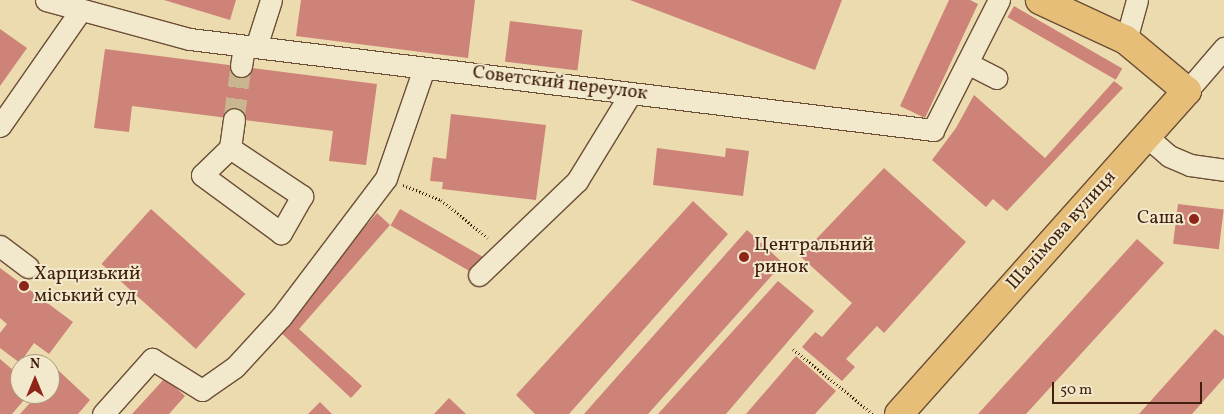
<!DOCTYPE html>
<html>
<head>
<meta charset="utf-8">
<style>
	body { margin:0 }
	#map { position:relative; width:1224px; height:414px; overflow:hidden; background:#ebdbaf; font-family:Vollkorn,serif }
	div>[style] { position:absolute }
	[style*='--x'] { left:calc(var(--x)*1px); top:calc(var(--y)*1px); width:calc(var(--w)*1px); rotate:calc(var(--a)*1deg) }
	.building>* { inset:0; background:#cd8377; transform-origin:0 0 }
	.minor-tunnel>* { height:21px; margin-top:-10.5px; transform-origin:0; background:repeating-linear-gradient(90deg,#c9b58f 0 21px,transparent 0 32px) }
	.path>* { height:3px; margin-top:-1.5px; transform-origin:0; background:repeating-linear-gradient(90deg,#411f0e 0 1px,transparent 0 3.5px) }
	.roads { filter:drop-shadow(1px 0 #6c4e36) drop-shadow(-1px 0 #6c4e36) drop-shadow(0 1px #6c4e36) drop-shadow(0 -1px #6c4e36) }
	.minor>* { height:21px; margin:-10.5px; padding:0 10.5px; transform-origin:10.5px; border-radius:10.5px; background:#f2e8cb }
	.major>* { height:28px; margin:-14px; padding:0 14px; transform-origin:14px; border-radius:14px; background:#e6be78 }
	.dots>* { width:14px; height:14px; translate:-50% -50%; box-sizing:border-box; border:2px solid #f2e8cb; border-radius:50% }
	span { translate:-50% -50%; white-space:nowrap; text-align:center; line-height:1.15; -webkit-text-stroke:4px #f2e8cb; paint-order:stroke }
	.street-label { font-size:19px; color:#411f0e }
	.poi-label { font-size:19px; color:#411f0e }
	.right { translate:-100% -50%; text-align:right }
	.left { translate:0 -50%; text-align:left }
	.north { position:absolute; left:10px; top:354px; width:50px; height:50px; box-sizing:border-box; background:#f2e8cb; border:1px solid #ab987f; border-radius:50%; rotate:0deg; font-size:14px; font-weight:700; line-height:20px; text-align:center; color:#411f0e }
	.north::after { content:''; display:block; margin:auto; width:18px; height:22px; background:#8f2418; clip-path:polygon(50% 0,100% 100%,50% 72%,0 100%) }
	.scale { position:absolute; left:1052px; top:382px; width:150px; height:22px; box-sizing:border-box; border:2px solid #411f0e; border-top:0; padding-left:6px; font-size:15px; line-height:18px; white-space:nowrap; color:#411f0e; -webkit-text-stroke:4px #f2e8cb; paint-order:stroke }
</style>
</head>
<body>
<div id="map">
	<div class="building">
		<i style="clip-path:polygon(164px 0,236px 0,230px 20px)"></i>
		<i style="clip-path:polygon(301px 0,475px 0,468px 58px,296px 36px)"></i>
		<i style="clip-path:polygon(630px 0,842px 0,815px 70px)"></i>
		<i style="clip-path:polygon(949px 0,970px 0,978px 4px,925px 118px,900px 106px)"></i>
		<i style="left:1014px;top:6px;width:125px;height:13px;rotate:30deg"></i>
		<i style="left:510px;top:21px;width:73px;height:41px;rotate:7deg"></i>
		<i style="clip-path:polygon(0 29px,27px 48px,0 86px)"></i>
		<i style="clip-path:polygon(105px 49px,377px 84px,366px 165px,329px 161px,333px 131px,132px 106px,129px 132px,94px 128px)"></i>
		<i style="clip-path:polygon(1114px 81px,1123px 88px,1007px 211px,993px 199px,986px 207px,932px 160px,956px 128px,974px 95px,1045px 158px)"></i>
		<i style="clip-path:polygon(451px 114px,546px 125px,536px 200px,442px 189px,443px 182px,430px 181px,433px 157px,446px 159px)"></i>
		<i style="clip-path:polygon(657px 148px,725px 157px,726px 148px,749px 151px,743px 196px,653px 185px)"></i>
		<i style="clip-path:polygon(884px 168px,966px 242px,884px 333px,877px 326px,846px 359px,855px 367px,842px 381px,802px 347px,815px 332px,822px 337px,852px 303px,800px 256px)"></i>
		<i style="clip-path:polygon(693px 201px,728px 234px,569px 414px,535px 414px,516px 395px)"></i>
		<i style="left:1178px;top:204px;width:46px;height:40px;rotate:7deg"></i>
		<i style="left:151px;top:209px;width:127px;height:74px;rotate:42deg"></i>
		<i style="left:400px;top:209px;width:95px;height:19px;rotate:30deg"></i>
		<i style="clip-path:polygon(377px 213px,390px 225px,299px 329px,362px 386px,351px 398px,276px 328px)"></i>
		<i style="clip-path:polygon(747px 230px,783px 263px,648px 414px,584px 414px)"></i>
		<i style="clip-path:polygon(1137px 239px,1164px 263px,1026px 414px,978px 414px)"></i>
		<i style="clip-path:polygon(0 268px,73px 322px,49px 354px,34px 343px,20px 363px,0 348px,0 333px,7px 324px,0 318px)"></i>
		<i style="clip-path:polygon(778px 281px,814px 311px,726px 414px,658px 414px)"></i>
		<i style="clip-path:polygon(1215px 329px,1224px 336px,1224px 378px,1192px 414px,1139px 414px)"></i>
		<i style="clip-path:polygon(796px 356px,836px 391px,815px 414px,746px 414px)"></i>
		<i style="clip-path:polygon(0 359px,20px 376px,20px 394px,29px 394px,12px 414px,0 414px)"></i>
		<i style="clip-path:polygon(59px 371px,90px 400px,78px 414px,20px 414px,38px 394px,50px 394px,50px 381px)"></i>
		<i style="clip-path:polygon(165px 378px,185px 396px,169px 414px,132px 414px)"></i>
		<i style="clip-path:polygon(449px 398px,466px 414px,434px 414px)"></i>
		<i style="clip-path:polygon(320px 402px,332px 414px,308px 414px)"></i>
	</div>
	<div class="minor-tunnel">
		<i style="--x:234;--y:119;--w:53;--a:-82.5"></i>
	</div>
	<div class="path">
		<i style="--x:403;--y:185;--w:41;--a:21.5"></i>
		<i style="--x:441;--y:200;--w:60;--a:39"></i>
		<i style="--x:793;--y:349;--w:103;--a:39.1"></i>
	</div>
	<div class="roads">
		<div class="minor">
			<i style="--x:46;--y:0;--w:149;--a:15.2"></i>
			<i style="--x:190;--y:39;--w:749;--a:6.98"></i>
			<i style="--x:933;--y:130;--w:146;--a:-63.1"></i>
			<i style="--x:1126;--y:40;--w:41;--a:-74.6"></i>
			<i style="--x:256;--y:47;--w:49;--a:-72.3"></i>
			<i style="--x:967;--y:63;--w:33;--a:27"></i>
			<i style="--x:241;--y:66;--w:20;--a:-81"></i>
			<i style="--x:1187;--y:91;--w:57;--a:-49.3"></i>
			<i style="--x:0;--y:126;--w:141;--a:-55.1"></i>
			<i style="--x:1146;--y:136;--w:30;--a:41"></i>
			<i style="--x:1169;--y:156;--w:23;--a:23"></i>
			<i style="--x:1190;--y:165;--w:34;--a:8"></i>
			<i style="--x:230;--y:148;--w:87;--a:33.7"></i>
			<i style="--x:302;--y:196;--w:43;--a:119.6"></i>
			<i style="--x:281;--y:233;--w:98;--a:-143.7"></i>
			<i style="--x:202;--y:175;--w:39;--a:-44"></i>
			<i style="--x:230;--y:148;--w:29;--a:-82"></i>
			<i style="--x:0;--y:246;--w:35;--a:37"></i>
			<i style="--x:479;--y:275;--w:136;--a:-43.8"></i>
			<i style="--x:577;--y:181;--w:103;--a:-58.5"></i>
			<i style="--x:103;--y:414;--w:74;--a:-48.3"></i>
			<i style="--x:152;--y:359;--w:59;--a:31.8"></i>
			<i style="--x:202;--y:390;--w:40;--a:-34.9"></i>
			<i style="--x:235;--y:367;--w:68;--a:-47.4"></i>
			<i style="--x:281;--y:317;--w:174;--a:-52.9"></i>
			<i style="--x:386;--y:178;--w:116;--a:-70.9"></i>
		</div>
		<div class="major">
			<i style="--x:899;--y:414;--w:433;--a:-48.3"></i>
			<i style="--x:1187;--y:91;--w:80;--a:-140.1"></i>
			<i style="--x:1126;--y:40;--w:95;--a:-155.1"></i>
		</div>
	</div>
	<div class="dots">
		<i style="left:1194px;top:219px;background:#8f2418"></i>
		<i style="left:744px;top:257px;background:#8f2418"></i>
		<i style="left:24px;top:286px;background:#8f2418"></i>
	</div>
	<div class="street-label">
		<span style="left:560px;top:84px;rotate:7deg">Советский переулок</span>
		<span style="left:1062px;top:231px;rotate:-48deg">Шалімова вулиця</span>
	</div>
	<div class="poi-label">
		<span class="right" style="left:1184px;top:219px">Саша</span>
		<span class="left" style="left:754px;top:257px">Центральний<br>ринок</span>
		<span class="left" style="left:34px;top:286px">Харцизький<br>міський суд</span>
	</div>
	<div class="north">N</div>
	<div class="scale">50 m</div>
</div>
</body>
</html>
